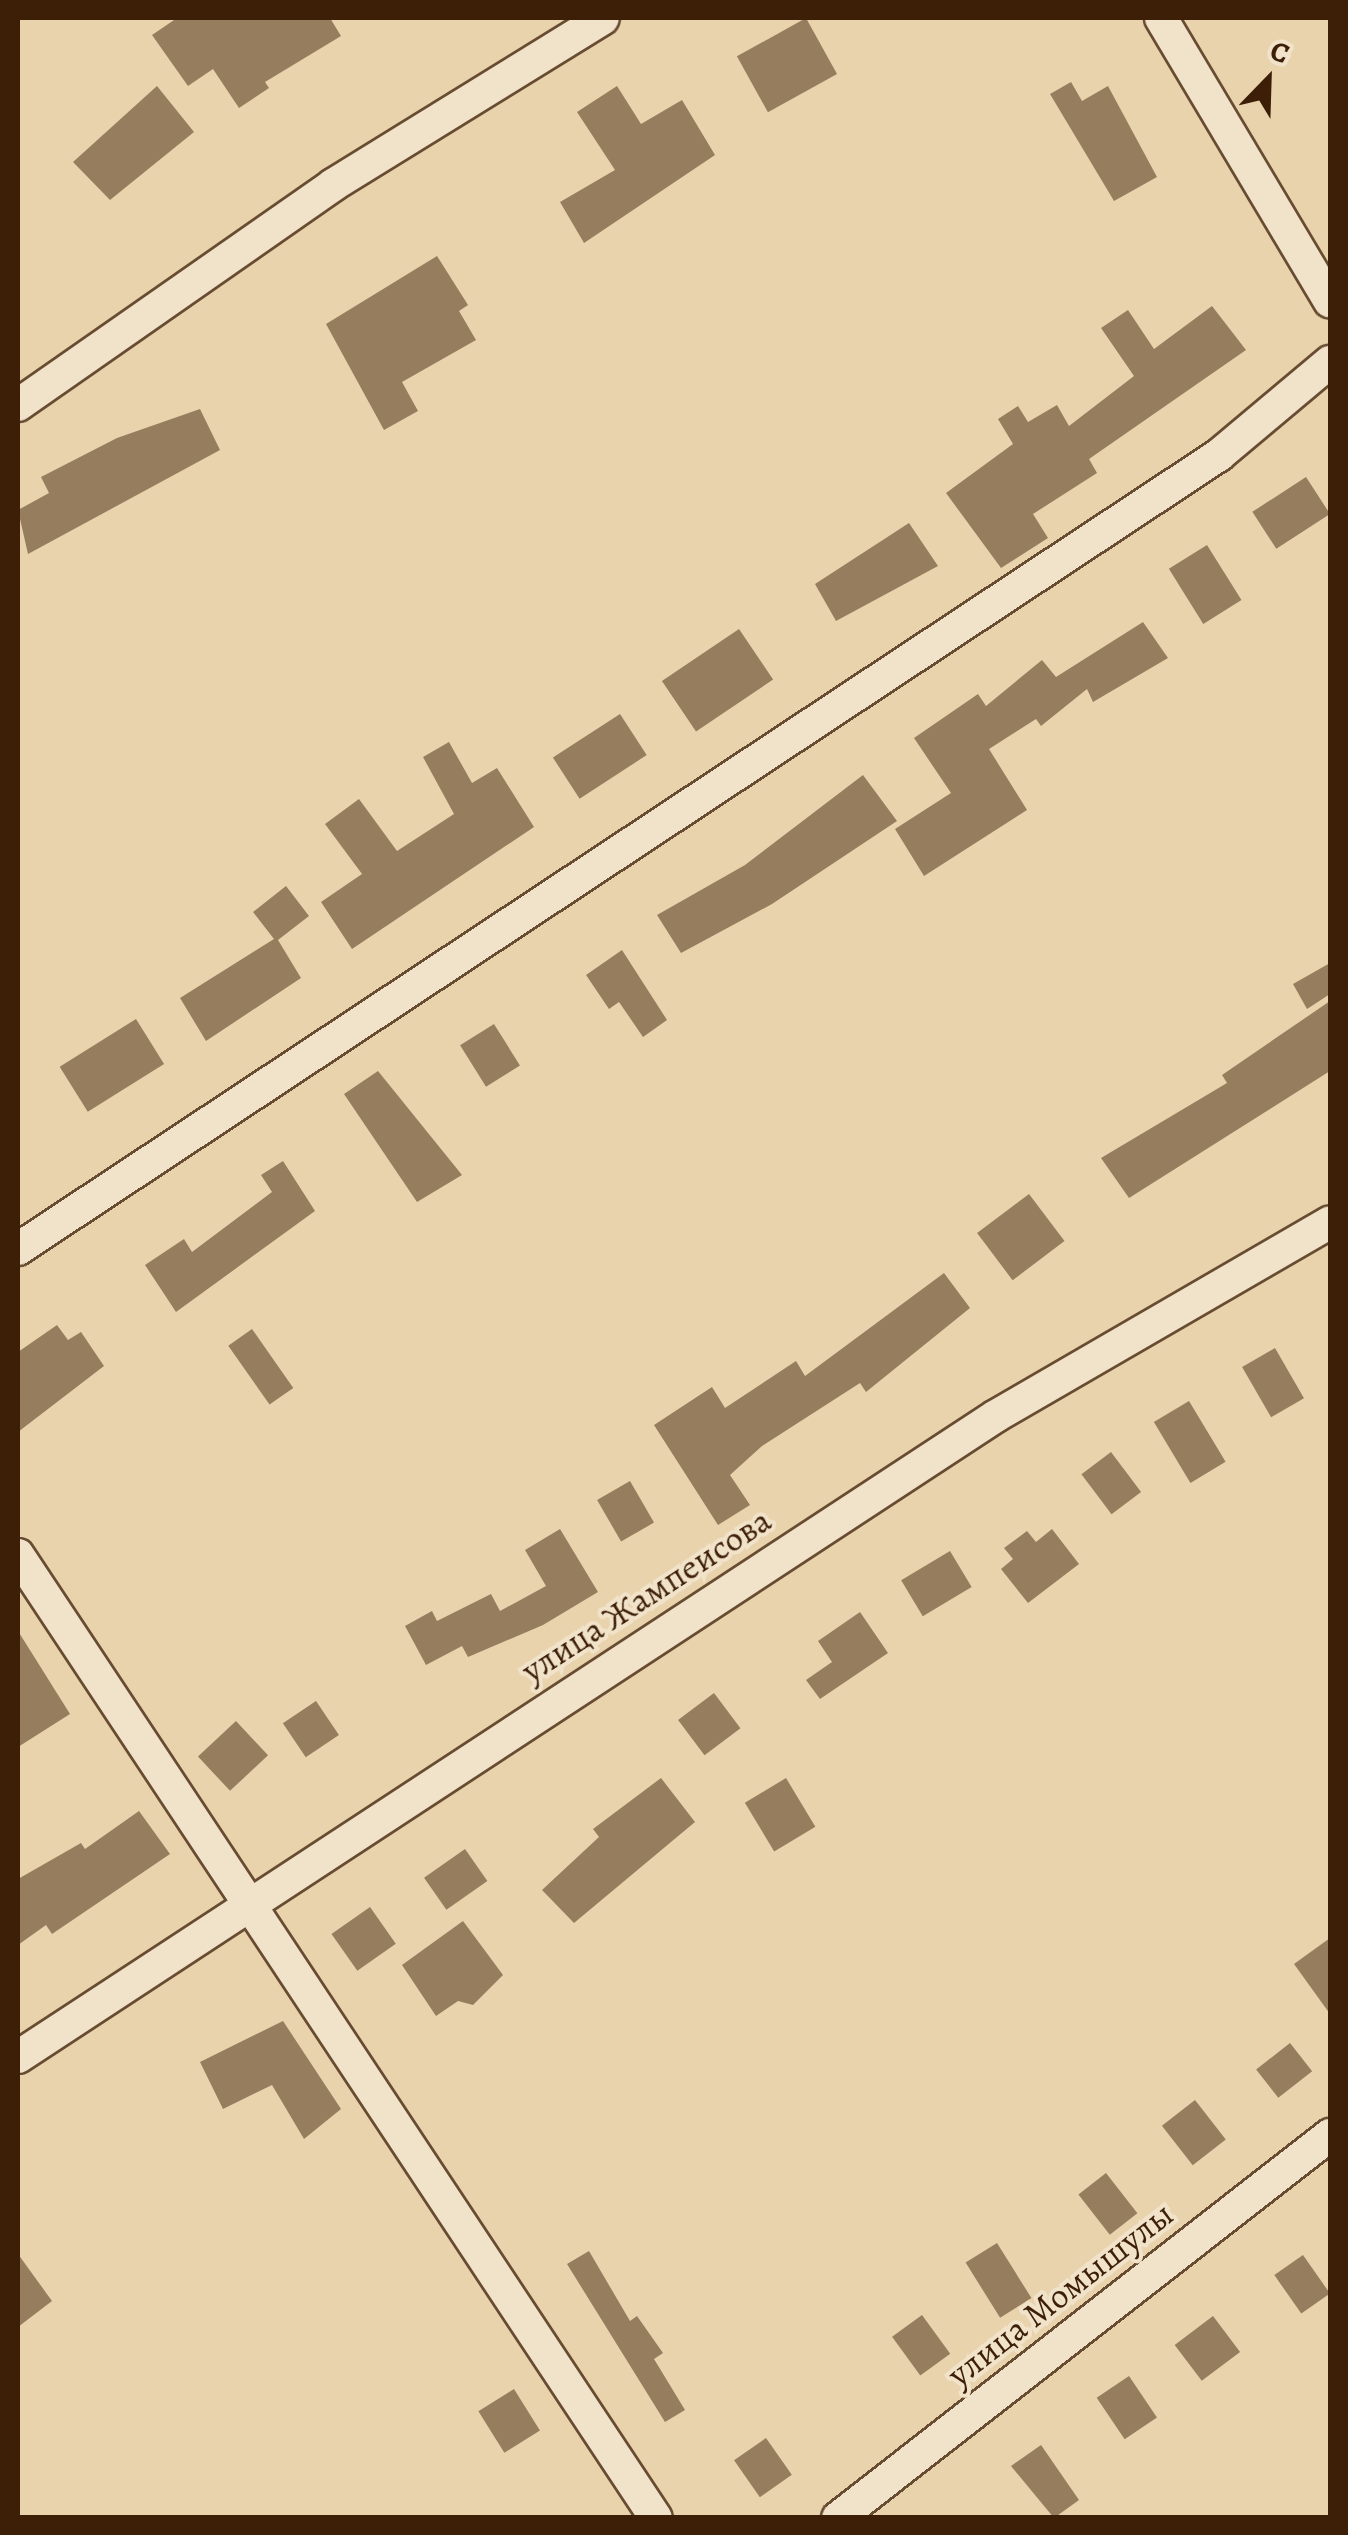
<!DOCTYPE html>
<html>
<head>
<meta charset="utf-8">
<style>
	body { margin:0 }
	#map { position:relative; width:1348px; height:2535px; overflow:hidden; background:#e9d3ad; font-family:Alegreya,serif }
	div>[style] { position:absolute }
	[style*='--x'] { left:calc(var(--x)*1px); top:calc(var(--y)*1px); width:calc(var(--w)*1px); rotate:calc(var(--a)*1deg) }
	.building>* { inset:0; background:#967d5e; transform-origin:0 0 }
	.roads { filter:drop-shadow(2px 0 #684c31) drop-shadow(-2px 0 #684c31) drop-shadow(0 2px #684c31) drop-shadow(0 -2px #684c31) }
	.minor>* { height:32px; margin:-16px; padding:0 16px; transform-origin:16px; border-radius:16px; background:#f1e2ca }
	span { translate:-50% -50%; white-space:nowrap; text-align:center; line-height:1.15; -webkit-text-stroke:8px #f1e2ca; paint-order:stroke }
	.street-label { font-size:35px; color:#3d1f08 }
	.frame { position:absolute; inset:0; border:20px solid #3d1f08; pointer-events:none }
	.north { position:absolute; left:1218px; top:30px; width:100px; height:100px; -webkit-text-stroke:8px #f1e2ca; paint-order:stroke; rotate:23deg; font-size:28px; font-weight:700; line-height:40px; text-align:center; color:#3d1f08 }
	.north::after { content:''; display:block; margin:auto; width:35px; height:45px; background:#3d1f08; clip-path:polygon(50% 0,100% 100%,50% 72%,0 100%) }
</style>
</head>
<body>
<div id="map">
	<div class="building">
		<i style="clip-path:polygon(177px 18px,330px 18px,341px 36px,265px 82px,269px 88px,239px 108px,213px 69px,188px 86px,152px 35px)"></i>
		<i style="left:806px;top:18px;width:64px;height:79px;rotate:61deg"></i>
		<i style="clip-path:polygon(1071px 82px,1082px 101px,1108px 86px,1157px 177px,1114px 201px,1050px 94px)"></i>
		<i style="clip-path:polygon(157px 86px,194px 132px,110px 200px,73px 162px)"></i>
		<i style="clip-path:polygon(617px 86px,641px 124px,682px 100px,715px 155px,584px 243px,560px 202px,615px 170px,577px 112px)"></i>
		<i style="clip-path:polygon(437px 256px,468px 305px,459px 311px,476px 340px,402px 382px,418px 411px,384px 430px,326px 324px)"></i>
		<i style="clip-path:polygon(1212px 306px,1246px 350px,1089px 459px,1097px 473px,1033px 514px,1048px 538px,1001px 568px,946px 493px,1013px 444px,998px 419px,1018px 406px,1028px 422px,1057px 405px,1069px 426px,1134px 376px,1101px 328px,1128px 310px,1154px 349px)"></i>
		<i style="clip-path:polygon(200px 409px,220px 450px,28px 554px,18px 510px,49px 493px,41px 477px,117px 438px)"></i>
		<i style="left:1306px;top:477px;width:44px;height:64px;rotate:57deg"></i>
		<i style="clip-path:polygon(909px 523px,938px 566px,836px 621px,815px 584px)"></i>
		<i style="left:1207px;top:545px;width:65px;height:45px;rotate:58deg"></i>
		<i style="clip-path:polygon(1143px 622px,1168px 658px,1093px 702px,1087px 689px,1041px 726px,1036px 719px,989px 749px,1027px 810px,924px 876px,895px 829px,951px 793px,914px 738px,978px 694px,986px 706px,1042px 660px,1056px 677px)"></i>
		<i style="left:739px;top:629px;width:61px;height:93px;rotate:56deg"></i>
		<i style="left:620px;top:714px;width:49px;height:80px;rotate:57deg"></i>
		<i style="clip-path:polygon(449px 742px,472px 783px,497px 768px,534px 827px,352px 949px,321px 902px,362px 874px,325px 824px,359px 799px,397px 851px,454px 814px,423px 757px)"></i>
		<i style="clip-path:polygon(863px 775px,897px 821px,772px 904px,681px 953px,657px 915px,745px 865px)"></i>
		<i style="clip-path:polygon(286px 886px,309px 916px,278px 940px,301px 978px,206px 1041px,180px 998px,274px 939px,253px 912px)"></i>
		<i style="clip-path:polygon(622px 950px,667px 1020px,643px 1037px,619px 1002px,609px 1009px,586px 975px)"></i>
		<i style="clip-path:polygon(1330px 963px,1330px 994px,1307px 1009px,1293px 984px)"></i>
		<i style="clip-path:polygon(1330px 1001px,1330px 1071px,1129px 1198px,1101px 1158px,1227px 1083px,1222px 1075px)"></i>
		<i style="left:136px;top:1019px;width:53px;height:90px;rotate:58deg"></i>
		<i style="left:494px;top:1024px;width:49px;height:40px;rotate:58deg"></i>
		<i style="clip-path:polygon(378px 1071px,462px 1175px,417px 1202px,344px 1094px)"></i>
		<i style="clip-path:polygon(283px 1161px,315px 1211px,176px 1312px,145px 1265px,184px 1239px,192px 1252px,272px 1192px,261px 1175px)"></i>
		<i style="left:1029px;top:1194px;width:59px;height:65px;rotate:53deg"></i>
		<i style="clip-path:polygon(944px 1273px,970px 1308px,866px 1392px,860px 1383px,762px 1446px,730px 1475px,750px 1505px,718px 1525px,654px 1425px,712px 1387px,725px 1408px,796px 1361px,805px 1376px)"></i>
		<i style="clip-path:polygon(57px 1325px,68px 1340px,81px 1332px,104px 1366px,18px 1432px,18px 1352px)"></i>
		<i style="left:252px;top:1329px;width:72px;height:29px;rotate:55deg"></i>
		<i style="left:1275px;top:1348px;width:58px;height:38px;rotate:60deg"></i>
		<i style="left:1189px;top:1401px;width:71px;height:41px;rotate:59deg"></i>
		<i style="left:1111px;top:1452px;width:50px;height:37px;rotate:53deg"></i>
		<i style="left:630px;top:1481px;width:48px;height:38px;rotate:60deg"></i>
		<i style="clip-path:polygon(560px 1529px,598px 1592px,543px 1625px,468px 1657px,462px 1646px,426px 1665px,405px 1626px,432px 1611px,437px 1621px,491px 1594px,500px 1611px,546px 1586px,525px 1550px)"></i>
		<i style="clip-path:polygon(1052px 1529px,1079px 1564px,1028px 1603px,1001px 1569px,1013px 1559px,1004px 1548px,1027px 1531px,1036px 1542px)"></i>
		<i style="left:950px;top:1551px;width:42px;height:57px;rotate:59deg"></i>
		<i style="clip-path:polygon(860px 1612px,888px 1653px,820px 1699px,806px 1680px,832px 1662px,818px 1641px)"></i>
		<i style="clip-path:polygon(18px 1631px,70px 1714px,18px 1747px)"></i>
		<i style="left:714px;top:1693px;width:44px;height:45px;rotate:53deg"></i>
		<i style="left:316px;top:1701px;width:41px;height:40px;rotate:56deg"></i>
		<i style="left:236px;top:1721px;width:47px;height:52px;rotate:47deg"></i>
		<i style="clip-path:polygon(661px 1778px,695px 1822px,574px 1923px,542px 1890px,599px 1837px,593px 1829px)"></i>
		<i style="left:786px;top:1778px;width:57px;height:48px;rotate:59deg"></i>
		<i style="clip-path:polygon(139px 1811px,170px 1854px,52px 1934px,46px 1925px,18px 1945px,18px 1879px,81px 1843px,85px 1849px)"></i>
		<i style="left:465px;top:1849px;width:39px;height:50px;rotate:55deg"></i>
		<i style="left:370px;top:1907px;width:45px;height:47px;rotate:55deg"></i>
		<i style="clip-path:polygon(463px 1921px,503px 1975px,473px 2005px,458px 2001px,436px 2016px,402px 1965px)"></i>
		<i style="clip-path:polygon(1330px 1938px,1330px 2014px,1294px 1964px)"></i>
		<i style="clip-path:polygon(283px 2021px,341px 2109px,304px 2139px,272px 2085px,223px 2109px,200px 2062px)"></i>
		<i style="left:1290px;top:2043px;width:36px;height:43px;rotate:52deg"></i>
		<i style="left:1195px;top:2100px;width:50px;height:42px;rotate:52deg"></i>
		<i style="left:1106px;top:2173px;width:51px;height:35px;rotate:52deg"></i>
		<i style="left:997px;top:2243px;width:65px;height:37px;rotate:58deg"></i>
		<i style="clip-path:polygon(589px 2251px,630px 2321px,637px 2316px,663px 2353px,654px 2359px,685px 2410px,665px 2422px,567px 2264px)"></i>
		<i style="clip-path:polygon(18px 2254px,52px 2301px,18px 2327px)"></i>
		<i style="left:1303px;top:2255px;width:47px;height:35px;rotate:55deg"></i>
		<i style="left:922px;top:2315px;width:48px;height:37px;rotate:54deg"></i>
		<i style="left:1213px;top:2316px;width:45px;height:48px;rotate:53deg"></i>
		<i style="left:1129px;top:2376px;width:50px;height:39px;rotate:56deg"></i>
		<i style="left:514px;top:2389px;width:49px;height:42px;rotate:58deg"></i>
		<i style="left:766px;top:2438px;width:45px;height:39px;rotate:55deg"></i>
		<i style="clip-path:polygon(1041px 2445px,1079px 2500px,1054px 2518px,1011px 2466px)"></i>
	</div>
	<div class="roads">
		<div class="minor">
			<i style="--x:1161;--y:18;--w:330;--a:59.2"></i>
			<i style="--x:18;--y:405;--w:384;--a:-34.9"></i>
			<i style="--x:333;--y:185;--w:317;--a:-31.7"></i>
			<i style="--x:18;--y:1249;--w:1440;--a:-33.47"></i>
			<i style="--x:1219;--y:455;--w:145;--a:-40"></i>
			<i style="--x:18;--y:1555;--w:1155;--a:56.48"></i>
			<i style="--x:18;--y:2057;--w:1169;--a:-33.24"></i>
			<i style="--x:996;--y:1416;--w:386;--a:-30.1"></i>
			<i style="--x:838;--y:2518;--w:624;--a:-37.9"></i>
		</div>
	</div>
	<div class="street-label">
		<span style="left:646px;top:1595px;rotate:-33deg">улица Жампеисова</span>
		<span style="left:1060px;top:2294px;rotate:-38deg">улица Момышулы</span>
	</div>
	<div class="frame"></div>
	<div class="north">С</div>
</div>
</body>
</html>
